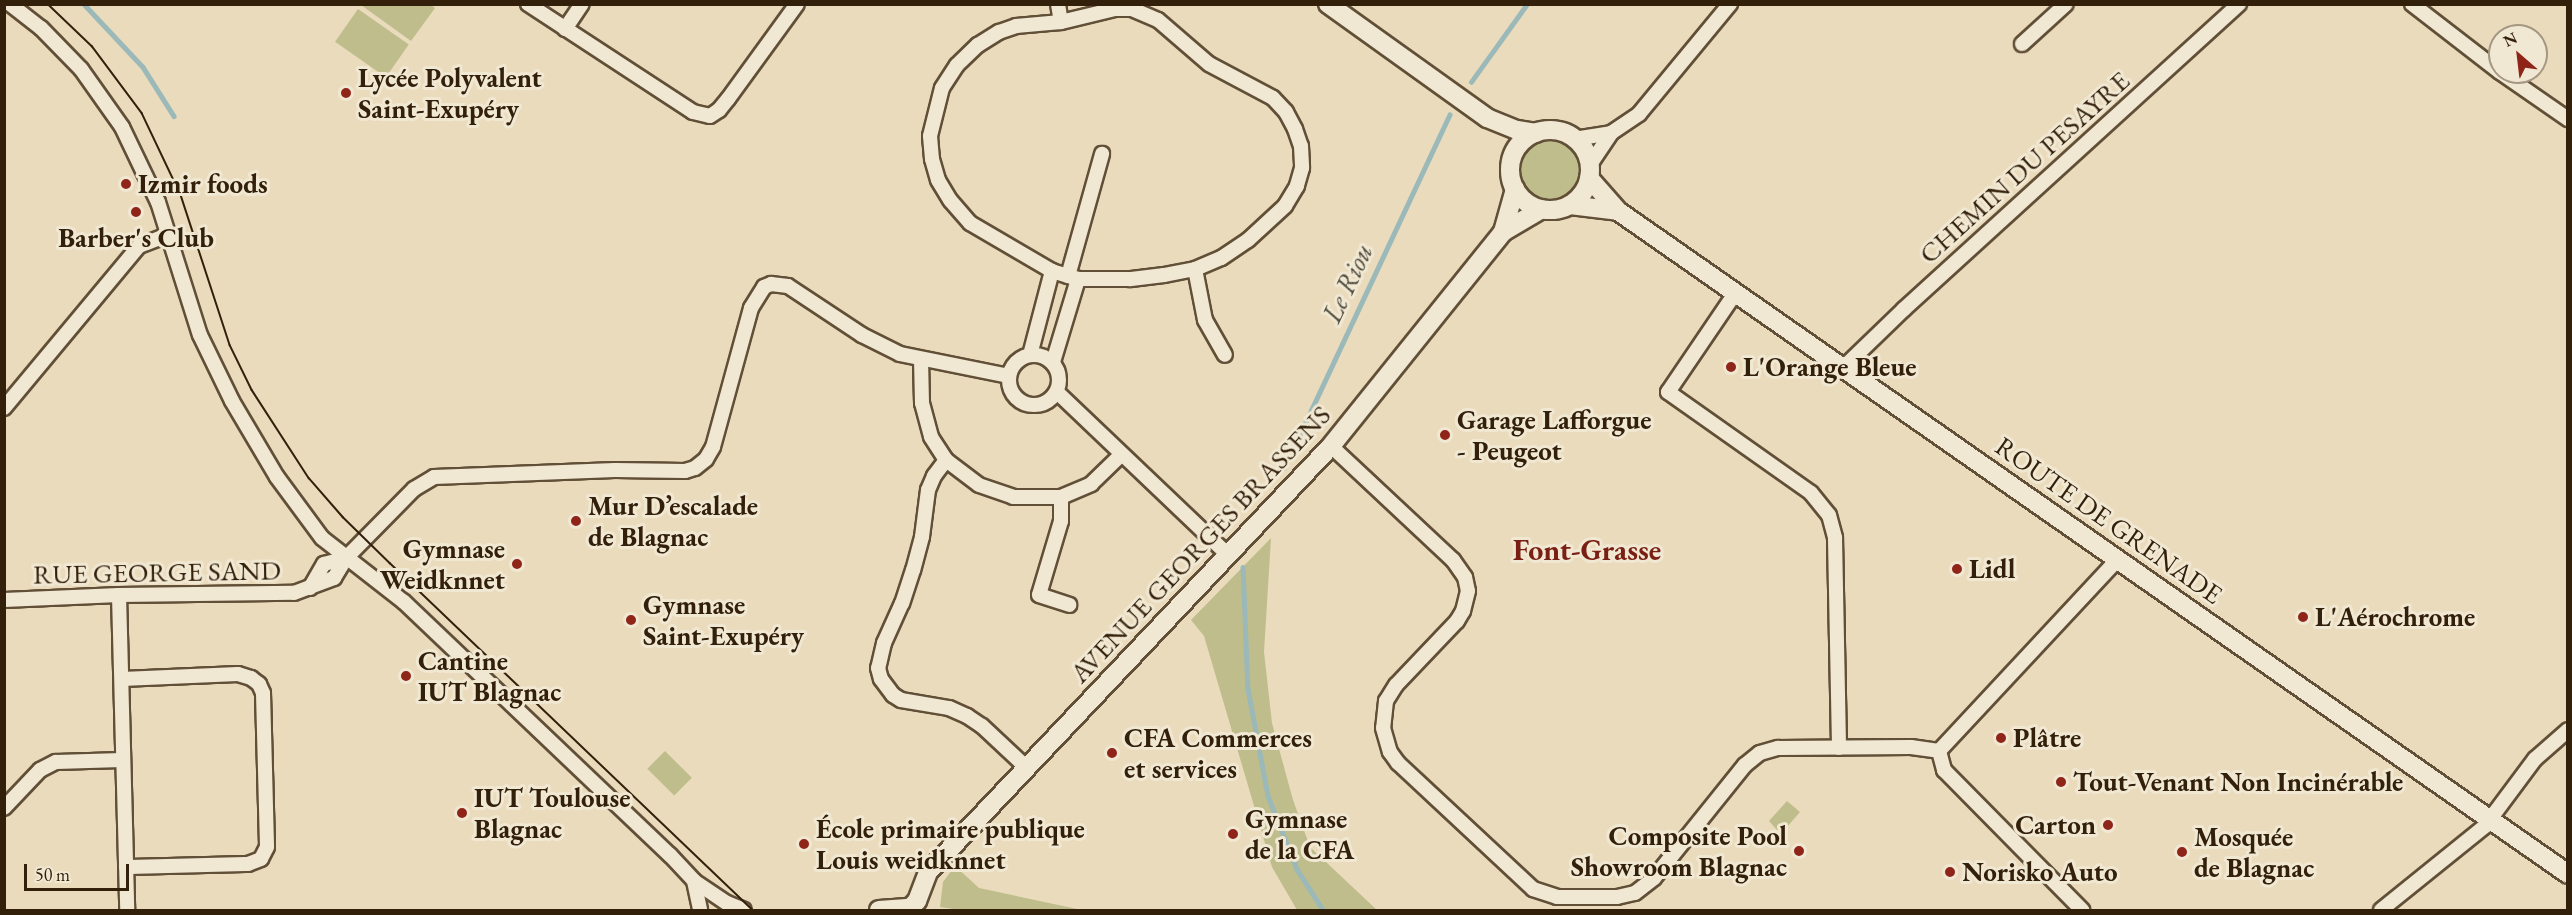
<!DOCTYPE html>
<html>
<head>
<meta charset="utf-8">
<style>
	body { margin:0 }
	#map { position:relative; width:2572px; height:915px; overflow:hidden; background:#eadbbc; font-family:"EB Garamond",serif }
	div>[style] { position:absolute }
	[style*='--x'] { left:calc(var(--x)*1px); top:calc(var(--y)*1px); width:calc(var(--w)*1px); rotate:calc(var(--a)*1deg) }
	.green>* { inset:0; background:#bfbd8b; transform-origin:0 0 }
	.round { border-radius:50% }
	.stream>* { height:4.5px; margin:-2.25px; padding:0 2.25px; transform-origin:2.25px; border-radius:2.25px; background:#9ab9b8 }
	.roads { filter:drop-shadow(2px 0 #614f37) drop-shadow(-2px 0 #614f37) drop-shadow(0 2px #614f37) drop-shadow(0 -2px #614f37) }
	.street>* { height:14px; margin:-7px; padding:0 7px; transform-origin:7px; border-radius:7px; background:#f1e8d3 }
	.street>.ring { margin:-7px; padding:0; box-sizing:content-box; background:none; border:14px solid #f1e8d3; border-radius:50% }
	.secondary>* { height:18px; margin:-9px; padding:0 9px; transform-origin:9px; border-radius:9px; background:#f1e8d3 }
	.secondary>.ring { margin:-9px; padding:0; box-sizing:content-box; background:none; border:18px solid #f1e8d3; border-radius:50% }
	.tram>* { height:1.5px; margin:-0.75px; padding:0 0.75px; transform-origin:0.75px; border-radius:0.75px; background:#33200b }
	.dots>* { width:16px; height:16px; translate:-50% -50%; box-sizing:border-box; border:3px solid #f1e8d3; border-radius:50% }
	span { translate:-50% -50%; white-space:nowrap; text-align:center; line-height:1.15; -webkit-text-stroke:6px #f1e8d3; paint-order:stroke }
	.poi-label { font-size:27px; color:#33200b; font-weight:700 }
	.left { translate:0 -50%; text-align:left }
	.right { translate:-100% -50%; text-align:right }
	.street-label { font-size:27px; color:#33200b }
	.water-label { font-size:28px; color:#524e3f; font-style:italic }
	.quarter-label { font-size:30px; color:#7a1f14; font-weight:700 }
	.frame { position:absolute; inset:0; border:6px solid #33200b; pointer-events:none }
	.north { position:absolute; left:2488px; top:24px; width:60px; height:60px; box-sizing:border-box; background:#f1e8d3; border:2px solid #a59883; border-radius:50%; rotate:332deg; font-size:16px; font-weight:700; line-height:24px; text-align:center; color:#33200b }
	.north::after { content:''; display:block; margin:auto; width:21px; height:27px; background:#8f2418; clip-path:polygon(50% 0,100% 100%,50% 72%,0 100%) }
	.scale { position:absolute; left:24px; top:864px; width:105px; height:27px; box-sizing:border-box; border:3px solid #33200b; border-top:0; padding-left:8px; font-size:18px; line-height:21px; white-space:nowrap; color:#33200b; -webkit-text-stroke:4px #f1e8d3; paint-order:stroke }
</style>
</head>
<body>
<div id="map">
	<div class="green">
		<i style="clip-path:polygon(431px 5px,435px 8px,411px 41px,361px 5px)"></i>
		<i style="left:358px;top:9px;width:62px;height:40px;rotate:35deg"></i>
		<i class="round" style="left:1521px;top:141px;width:58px;height:58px"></i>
		<i style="clip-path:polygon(1271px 538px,1264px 652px,1272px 723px,1293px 800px,1310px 847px,1377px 910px,1297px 910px,1272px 867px,1204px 636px,1191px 620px)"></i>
		<i style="left:665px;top:751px;width:38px;height:25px;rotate:45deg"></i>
		<i style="clip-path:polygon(1787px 801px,1800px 812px,1787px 827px,1777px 830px,1769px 821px)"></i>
		<i style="clip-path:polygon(955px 866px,979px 888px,1082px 910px,960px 910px,940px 907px,943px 882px)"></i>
	</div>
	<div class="stream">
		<i style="--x:84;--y:4;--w:86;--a:46.9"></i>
		<i style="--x:143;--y:67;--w:58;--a:57.7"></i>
		<i style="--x:1471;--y:82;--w:96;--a:-54.3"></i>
		<i style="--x:1284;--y:468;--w:390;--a:-64.9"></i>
		<i style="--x:1243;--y:567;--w:122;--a:87.7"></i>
		<i style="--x:1248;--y:689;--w:109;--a:79.4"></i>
		<i style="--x:1268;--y:796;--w:79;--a:68.3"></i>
		<i style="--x:1297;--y:869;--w:49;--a:57.6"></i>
	</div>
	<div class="roads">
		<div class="street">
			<i style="--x:10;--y:4;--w:39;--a:38"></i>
			<i style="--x:41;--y:28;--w:57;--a:45.7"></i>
			<i style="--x:81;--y:69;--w:71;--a:54.7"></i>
			<i style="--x:122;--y:127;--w:83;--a:64.4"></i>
			<i style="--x:158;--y:202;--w:139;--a:72.5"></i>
			<i style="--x:200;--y:335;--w:73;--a:64.1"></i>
			<i style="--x:232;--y:401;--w:88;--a:59.4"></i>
			<i style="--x:277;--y:477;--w:76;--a:53.6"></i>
			<i style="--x:322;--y:538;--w:104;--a:38"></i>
			<i style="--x:404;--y:602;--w:367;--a:43.6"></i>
			<i style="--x:670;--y:855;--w:35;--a:47"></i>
			<i style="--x:694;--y:881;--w:40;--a:34"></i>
			<i style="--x:727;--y:903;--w:18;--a:22"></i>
			<i style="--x:528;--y:4;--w:197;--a:33.2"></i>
			<i style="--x:693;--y:112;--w:17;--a:13"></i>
			<i style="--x:710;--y:116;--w:11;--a:-34"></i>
			<i style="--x:719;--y:110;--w:14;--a:-51"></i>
			<i style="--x:728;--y:99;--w:117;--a:-54"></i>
			<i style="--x:1058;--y:4;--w:18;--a:81"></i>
			<i style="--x:2412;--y:4;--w:111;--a:37.7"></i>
			<i style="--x:1115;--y:9;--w:17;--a:0"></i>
			<i style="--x:1132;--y:9;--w:28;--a:23"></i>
			<i style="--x:1158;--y:20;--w:67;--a:40.8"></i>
			<i style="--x:1209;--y:64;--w:72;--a:28"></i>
			<i style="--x:1273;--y:98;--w:19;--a:47"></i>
			<i style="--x:1286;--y:112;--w:19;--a:62"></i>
			<i style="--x:1295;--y:129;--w:18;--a:71"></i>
			<i style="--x:1301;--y:146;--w:22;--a:87"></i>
			<i style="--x:1302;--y:168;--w:19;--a:106"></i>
			<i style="--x:1297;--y:186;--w:23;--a:121"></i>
			<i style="--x:1285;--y:206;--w:50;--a:137.4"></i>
			<i style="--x:1248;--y:240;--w:32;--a:146"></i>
			<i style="--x:1221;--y:258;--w:28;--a:157"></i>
			<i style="--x:1195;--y:269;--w:32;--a:169"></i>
			<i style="--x:1164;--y:275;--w:35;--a:173"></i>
			<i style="--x:1129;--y:279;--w:51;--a:180"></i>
			<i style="--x:1078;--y:279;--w:27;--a:-163"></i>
			<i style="--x:1052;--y:271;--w:95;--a:-149.7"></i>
			<i style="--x:970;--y:223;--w:30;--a:-131"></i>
			<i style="--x:950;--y:200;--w:23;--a:-121"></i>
			<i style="--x:938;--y:180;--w:22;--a:-106"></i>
			<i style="--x:932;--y:159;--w:23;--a:-95"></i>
			<i style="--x:930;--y:136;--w:49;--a:-76"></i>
			<i style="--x:942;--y:88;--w:27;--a:-57"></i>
			<i style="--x:957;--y:65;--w:29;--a:-44"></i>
			<i style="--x:978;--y:45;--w:25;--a:-32"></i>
			<i style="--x:999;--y:32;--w:18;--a:-19"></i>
			<i style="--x:1016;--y:26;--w:45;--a:-5.1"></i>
			<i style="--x:1061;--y:22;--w:56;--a:-13.5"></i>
			<i style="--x:565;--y:29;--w:30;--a:-56"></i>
			<i style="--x:2022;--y:44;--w:59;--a:-42.3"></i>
			<i style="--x:2500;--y:72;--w:83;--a:34.7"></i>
			<i style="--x:1574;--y:139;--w:37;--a:-9"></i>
			<i style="--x:1611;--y:133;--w:34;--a:-34"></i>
			<i style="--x:1639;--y:114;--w:143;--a:-50.4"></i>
			<i style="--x:1589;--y:166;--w:40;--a:-56"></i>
			<i style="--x:1195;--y:269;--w:52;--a:78.9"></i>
			<i style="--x:1205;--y:320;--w:40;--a:60.3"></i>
			<i style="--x:1068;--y:276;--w:127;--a:-74.4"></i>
			<i style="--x:1736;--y:292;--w:121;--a:124.2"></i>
			<i style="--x:1668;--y:392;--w:175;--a:35.2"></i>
			<i style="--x:1811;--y:493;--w:28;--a:51"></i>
			<i style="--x:1829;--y:515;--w:24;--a:75"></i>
			<i style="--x:1835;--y:538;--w:210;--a:88.9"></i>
			<i class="ring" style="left:1009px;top:355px;width:36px;height:36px"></i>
			<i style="--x:1030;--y:355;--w:87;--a:-75.3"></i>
			<i style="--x:921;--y:359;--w:44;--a:88.7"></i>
			<i style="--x:922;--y:403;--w:35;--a:75"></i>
			<i style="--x:931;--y:437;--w:27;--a:57"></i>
			<i style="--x:946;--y:460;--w:41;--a:37.1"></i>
			<i style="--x:979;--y:485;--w:36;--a:19"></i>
			<i style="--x:1013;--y:497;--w:48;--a:0"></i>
			<i style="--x:1061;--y:497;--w:33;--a:-23"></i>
			<i style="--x:1091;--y:484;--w:42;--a:-44"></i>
			<i style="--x:1053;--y:362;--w:87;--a:-73.2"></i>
			<i style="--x:1844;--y:367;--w:83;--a:-44"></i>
			<i style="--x:1904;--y:309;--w:453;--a:-42.3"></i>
			<i style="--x:1057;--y:392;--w:238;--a:43.6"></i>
			<i style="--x:4;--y:408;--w:211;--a:-50.2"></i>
			<i style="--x:139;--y:246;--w:31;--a:-21"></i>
			<i style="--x:1331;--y:446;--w:167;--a:43.1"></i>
			<i style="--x:1453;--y:560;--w:21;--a:55"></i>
			<i style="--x:1465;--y:577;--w:14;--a:78"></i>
			<i style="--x:1468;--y:591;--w:21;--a:104"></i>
			<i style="--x:1463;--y:611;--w:12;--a:121"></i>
			<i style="--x:1457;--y:621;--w:88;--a:133.6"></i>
			<i style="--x:1396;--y:685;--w:19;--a:122"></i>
			<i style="--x:1386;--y:701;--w:27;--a:96"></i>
			<i style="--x:1383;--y:728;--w:25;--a:74"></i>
			<i style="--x:1390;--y:752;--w:14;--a:54"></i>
			<i style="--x:1398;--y:763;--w:185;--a:43"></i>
			<i style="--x:1533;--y:889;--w:25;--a:18"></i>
			<i style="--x:1557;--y:897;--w:60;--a:0"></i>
			<i style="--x:1617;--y:897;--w:18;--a:-13"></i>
			<i style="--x:1635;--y:893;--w:24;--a:-38"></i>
			<i style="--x:1654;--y:878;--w:145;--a:-51.2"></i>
			<i style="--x:1745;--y:765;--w:19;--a:-39"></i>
			<i style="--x:1760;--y:753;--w:19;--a:-16"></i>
			<i style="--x:1778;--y:748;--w:133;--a:-0.4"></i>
			<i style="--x:1911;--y:747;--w:28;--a:8"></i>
			<i style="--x:946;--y:460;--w:20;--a:127"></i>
			<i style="--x:934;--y:476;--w:15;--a:113"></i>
			<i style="--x:928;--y:490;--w:47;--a:97.3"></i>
			<i style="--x:922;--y:537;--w:34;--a:105"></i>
			<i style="--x:913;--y:570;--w:35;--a:108"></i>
			<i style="--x:902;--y:603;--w:44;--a:114.2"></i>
			<i style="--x:884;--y:643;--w:26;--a:103"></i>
			<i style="--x:878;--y:668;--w:11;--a:75"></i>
			<i style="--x:881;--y:679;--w:20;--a:53"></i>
			<i style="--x:893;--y:695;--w:9;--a:32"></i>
			<i style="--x:901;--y:700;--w:49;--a:9.5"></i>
			<i style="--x:949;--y:708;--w:20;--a:24"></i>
			<i style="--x:967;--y:716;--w:18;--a:34"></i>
			<i style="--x:982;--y:726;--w:62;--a:43"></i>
			<i style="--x:1061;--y:497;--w:24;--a:90"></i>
			<i style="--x:1061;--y:521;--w:77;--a:106.6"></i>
			<i style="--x:1039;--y:595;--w:32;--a:18"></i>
			<i style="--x:310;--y:588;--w:28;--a:-60"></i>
			<i style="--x:324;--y:564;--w:23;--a:-15"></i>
			<i style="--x:346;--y:558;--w:97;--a:-45.4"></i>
			<i style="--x:414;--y:489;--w:23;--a:-31"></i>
			<i style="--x:434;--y:477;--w:181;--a:-2.2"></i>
			<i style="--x:615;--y:470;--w:70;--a:0.8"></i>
			<i style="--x:685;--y:471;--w:10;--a:-17"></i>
			<i style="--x:695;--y:468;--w:14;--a:-39"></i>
			<i style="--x:706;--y:459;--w:14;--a:-60"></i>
			<i style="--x:713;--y:447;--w:144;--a:-74.7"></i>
			<i style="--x:751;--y:308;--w:25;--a:-58"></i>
			<i style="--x:764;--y:287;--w:8;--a:-23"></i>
			<i style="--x:771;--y:284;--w:17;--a:7"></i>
			<i style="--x:788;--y:286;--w:89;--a:33.5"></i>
			<i style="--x:862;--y:335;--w:42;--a:26.6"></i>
			<i style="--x:900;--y:354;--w:111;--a:11.4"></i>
			<i style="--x:119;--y:595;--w:315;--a:88.5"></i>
			<i style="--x:4;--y:600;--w:115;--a:-2.5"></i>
			<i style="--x:119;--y:595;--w:175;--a:-0.7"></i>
			<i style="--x:294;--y:593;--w:43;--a:-20.6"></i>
			<i style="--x:334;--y:578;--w:23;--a:-59"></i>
			<i style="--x:122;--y:679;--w:116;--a:-2.5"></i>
			<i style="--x:238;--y:674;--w:14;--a:17"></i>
			<i style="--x:251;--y:678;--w:10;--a:37"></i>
			<i style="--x:259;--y:684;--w:10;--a:66"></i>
			<i style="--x:263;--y:693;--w:154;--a:88.5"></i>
			<i style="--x:267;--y:847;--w:13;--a:117"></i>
			<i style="--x:261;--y:859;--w:14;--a:159"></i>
			<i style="--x:248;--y:864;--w:122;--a:178.6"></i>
			<i style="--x:1939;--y:751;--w:262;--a:-47"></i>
			<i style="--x:1939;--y:751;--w:20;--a:75"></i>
			<i style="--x:1944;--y:770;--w:197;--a:45.4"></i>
			<i style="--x:4;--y:808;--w:52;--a:-46.5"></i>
			<i style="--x:40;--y:770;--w:18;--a:-27"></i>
			<i style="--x:56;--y:762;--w:66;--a:-1.7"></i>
			<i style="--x:694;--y:881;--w:30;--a:78"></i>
			<i style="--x:2381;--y:910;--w:134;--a:-38.9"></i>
			<i style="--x:2485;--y:826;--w:84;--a:-53.3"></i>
			<i style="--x:2535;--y:759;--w:44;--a:-41.3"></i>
		</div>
		<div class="secondary">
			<i style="--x:1328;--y:4;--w:196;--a:35.6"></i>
			<i style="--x:1487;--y:118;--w:32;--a:22"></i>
			<i style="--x:1517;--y:130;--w:19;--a:9"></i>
			<i class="ring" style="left:1510px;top:130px;width:62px;height:62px"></i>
			<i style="--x:1589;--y:178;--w:44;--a:48.7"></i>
			<i style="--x:1618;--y:211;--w:1158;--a:34.91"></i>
			<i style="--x:1570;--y:205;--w:48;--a:7.1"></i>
			<i style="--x:1503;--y:232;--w:45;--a:-74.4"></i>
			<i style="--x:879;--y:910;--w:31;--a:-4"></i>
			<i style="--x:910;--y:908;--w:10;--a:-45"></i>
			<i style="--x:917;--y:901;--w:31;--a:-69"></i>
			<i style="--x:928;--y:872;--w:586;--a:-46.59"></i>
			<i style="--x:1331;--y:446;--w:275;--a:-51.2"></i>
			<i style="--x:1503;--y:232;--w:45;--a:-30.5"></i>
		</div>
	</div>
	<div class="tram">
		<i style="--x:48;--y:4;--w:61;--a:43.7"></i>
		<i style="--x:92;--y:46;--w:84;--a:53.3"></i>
		<i style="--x:142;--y:113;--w:91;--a:64.6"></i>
		<i style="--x:181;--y:195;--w:158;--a:71.9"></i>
		<i style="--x:230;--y:345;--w:50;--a:63.9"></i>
		<i style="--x:252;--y:390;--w:105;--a:57.1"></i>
		<i style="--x:309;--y:478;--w:52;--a:48.9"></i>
		<i style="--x:343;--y:517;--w:66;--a:44.4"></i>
		<i style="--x:390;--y:563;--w:502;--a:43.71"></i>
	</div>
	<div class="dots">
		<i style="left:346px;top:93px;background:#8f2418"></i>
		<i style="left:126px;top:184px;background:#8f2418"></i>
		<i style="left:136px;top:212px;background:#8f2418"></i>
		<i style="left:1731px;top:367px;background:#8f2418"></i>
		<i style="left:1445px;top:435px;background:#8f2418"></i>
		<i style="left:576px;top:521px;background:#8f2418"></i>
		<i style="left:517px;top:564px;background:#8f2418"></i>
		<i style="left:1957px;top:569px;background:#8f2418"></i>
		<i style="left:2303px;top:617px;background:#8f2418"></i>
		<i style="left:631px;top:620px;background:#8f2418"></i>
		<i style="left:406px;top:676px;background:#8f2418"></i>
		<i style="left:2001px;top:738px;background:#8f2418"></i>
		<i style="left:1112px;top:753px;background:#8f2418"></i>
		<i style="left:2061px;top:782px;background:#8f2418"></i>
		<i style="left:462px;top:813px;background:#8f2418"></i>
		<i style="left:2108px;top:825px;background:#8f2418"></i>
		<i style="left:1233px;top:834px;background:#8f2418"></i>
		<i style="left:804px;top:844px;background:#8f2418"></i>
		<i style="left:1799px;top:851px;background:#8f2418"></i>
		<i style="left:2182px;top:852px;background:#8f2418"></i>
		<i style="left:1950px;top:872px;background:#8f2418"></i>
	</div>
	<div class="poi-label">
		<span class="left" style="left:358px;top:93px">Lycée Polyvalent<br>Saint-Exupéry</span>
		<span class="left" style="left:138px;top:184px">Izmir foods</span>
		<span style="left:136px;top:238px">Barber's Club</span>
		<span class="left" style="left:1743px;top:367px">L'Orange Bleue</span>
		<span class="left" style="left:1457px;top:435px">Garage Lafforgue<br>- Peugeot</span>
		<span class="left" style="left:588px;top:521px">Mur D’escalade<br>de Blagnac</span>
		<span class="right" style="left:505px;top:564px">Gymnase<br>Weidknnet</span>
		<span class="left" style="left:1969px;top:569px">Lidl</span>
		<span class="left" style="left:643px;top:620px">Gymnase<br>Saint-Exupéry</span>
		<span class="left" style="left:2315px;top:617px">L'Aérochrome</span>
		<span class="left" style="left:418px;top:676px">Cantine<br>IUT Blagnac</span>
		<span class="left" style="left:1124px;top:753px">CFA Commerces<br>et services</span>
		<span class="left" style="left:2013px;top:738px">Plâtre</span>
		<span class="left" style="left:2073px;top:782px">Tout-Venant Non Incinérable</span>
		<span class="left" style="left:474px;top:813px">IUT Toulouse<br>Blagnac</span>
		<span class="left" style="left:1245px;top:834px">Gymnase<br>de la CFA</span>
		<span class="right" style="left:2096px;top:825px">Carton</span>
		<span class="left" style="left:816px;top:844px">École primaire publique<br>Louis weidknnet</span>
		<span class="right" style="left:1787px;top:851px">Composite Pool<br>Showroom Blagnac</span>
		<span class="left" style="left:2194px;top:852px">Mosquée<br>de Blagnac</span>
		<span class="left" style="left:1962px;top:872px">Norisko Auto</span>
	</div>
	<div class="street-label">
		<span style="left:2024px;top:167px;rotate:-42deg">CHEMIN DU PESAYRE</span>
		<span style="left:2109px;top:520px;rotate:35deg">ROUTE DE GRENADE</span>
		<span style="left:1200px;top:544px;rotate:-47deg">AVENUE GEORGES BRASSENS</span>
		<span style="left:157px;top:572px;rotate:-1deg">RUE GEORGE SAND</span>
	</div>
	<div class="water-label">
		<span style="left:1347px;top:283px;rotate:-65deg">Le Riou</span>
	</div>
	<div class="quarter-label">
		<span style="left:1587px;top:550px">Font-Grasse</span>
	</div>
	<div class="frame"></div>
	<div class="north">N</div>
	<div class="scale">50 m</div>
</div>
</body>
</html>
